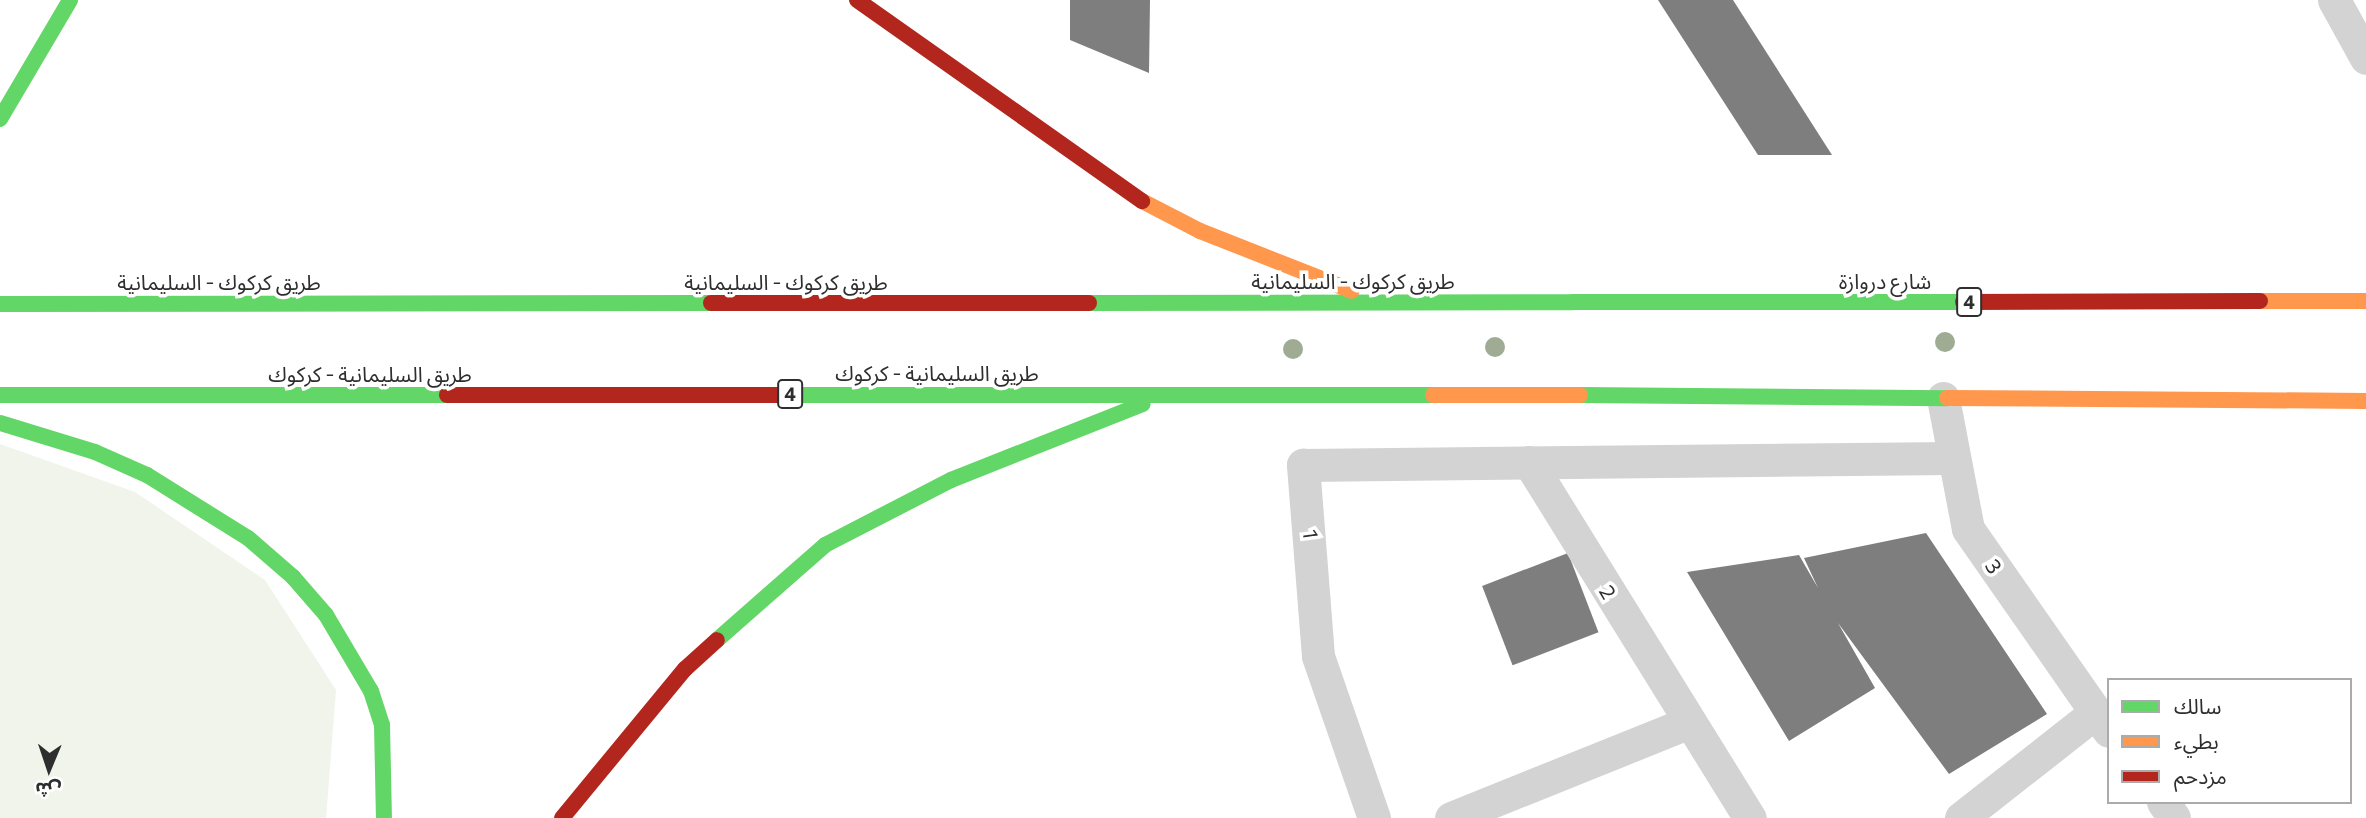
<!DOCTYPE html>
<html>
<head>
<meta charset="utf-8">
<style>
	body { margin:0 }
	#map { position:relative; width:2366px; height:818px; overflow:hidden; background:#fff; font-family:Commissioner,"Noto Sans Arabic",sans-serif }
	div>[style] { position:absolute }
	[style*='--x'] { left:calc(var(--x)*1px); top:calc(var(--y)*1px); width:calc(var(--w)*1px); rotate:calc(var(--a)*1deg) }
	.green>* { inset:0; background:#f0f4eb }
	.building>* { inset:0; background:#7e7e7e; transform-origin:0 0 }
	.street>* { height:33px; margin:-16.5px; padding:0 16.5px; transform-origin:16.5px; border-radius:16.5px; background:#d3d3d3 }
	.fast>* { height:16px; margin:-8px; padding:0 8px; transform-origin:8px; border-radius:8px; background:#63d668 }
	.slow>* { height:16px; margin:-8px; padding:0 8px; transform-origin:8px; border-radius:8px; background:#ff974d }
	.jam>* { height:16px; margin:-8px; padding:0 8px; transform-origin:8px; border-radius:8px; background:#b3261e }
	.trees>* { width:20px; height:20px; margin:-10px; border-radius:50%; background:#9fac93 }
	span { translate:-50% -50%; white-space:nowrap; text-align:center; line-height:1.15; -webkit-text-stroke:7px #fff; paint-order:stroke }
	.shield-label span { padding:2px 5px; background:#fff; border:2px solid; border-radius:5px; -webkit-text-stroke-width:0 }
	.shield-label { font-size:19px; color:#2e2e2e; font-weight:700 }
	.street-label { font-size:21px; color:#2e2e2e }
	.legend { position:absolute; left:2107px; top:678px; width:245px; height:126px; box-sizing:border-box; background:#fff; border:2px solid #ababab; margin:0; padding:9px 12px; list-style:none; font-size:21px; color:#2e2e2e }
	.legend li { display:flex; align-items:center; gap:14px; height:35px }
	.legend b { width:35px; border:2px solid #ababab }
	.north { position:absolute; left:14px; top:734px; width:70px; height:70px; -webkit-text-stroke:5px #fff; paint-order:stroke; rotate:182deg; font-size:19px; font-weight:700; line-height:28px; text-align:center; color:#2e2e2e }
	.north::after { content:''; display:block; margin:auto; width:24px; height:32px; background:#2e2e2e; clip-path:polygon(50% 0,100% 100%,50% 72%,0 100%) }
</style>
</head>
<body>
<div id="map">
	<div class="green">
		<i style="clip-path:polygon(0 444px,135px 492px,265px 580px,336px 690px,326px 818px,0 818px)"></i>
	</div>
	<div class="building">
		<i style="clip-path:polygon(1070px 0,1150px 0,1149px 73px,1070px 40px)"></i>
		<i style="clip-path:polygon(1658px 0,1733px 0,1832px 155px,1758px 155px)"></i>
		<i style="clip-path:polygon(1926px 533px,2047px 714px,1949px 774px,1838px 623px,1875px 688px,1789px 741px,1687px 572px,1799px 555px,1818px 588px,1804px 558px)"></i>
		<i style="left:1568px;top:553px;width:85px;height:92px;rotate:69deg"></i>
	</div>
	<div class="street">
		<i style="--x:2334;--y:0;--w:66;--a:61.1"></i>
		<i style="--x:1943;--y:398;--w:133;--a:79.2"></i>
		<i style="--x:1968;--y:529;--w:246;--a:55.1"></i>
		<i style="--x:1529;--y:462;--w:419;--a:58.2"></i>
		<i style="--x:2163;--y:802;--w:19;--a:55"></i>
		<i style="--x:1374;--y:818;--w:171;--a:-109.1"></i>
		<i style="--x:1318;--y:656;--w:192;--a:-94.5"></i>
		<i style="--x:1303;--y:465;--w:649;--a:-0.62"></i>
		<i style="--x:1451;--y:818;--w:254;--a:-21.9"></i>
		<i style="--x:1961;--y:818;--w:170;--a:-38.1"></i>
	</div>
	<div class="fast">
		<i style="--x:0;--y:119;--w:138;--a:-59.5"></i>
		<i style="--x:1573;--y:302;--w:390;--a:0"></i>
		<i style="--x:1089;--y:303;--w:484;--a:-0.1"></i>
		<i style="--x:0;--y:304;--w:711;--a:-0.08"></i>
		<i style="--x:0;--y:395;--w:447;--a:0"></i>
		<i style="--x:778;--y:395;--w:655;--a:0"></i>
		<i style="--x:1580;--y:395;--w:367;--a:0.5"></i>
		<i style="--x:0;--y:423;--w:99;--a:17"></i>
		<i style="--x:95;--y:452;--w:57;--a:23.9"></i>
		<i style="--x:147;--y:475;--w:119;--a:32"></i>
		<i style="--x:248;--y:538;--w:60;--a:40.9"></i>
		<i style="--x:293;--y:577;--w:50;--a:49"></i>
		<i style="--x:326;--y:615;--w:88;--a:59.4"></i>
		<i style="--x:371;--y:691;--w:36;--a:72"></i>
		<i style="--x:382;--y:725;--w:93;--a:88.8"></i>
		<i style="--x:717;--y:640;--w:144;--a:-41.3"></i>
		<i style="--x:825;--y:545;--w:142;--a:-27.3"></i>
		<i style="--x:951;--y:480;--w:206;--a:-21.6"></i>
	</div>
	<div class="slow">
		<i style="--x:1142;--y:201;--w:65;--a:27.3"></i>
		<i style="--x:1200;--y:231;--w:163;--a:21.5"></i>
		<i style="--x:2260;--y:301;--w:106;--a:0"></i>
		<i style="--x:1433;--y:395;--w:147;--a:0"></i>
		<i style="--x:1947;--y:398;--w:419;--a:0.4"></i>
	</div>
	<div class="jam">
		<i style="--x:857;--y:0;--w:349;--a:35.2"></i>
		<i style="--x:1963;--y:302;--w:297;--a:-0.2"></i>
		<i style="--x:711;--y:303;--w:378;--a:0"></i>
		<i style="--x:447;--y:395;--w:331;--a:0"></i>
		<i style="--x:562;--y:818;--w:193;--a:-50.5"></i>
		<i style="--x:685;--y:669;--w:43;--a:-42.2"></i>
	</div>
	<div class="trees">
		<i style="left:1945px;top:342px"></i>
		<i style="left:1495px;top:347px"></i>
		<i style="left:1293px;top:349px"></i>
	</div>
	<div class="shield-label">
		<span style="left:1969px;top:302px">4</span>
		<span style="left:790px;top:394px">4</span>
	</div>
	<div class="street-label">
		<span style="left:1353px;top:281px">طريق كركوك - السليمانية</span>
		<span style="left:1885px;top:281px">شارع دروازة</span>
		<span style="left:219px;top:282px">طريق كركوك - السليمانية</span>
		<span style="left:786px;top:282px">طريق كركوك - السليمانية</span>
		<span style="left:937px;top:373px">طريق السليمانية - كركوك</span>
		<span style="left:370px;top:374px">طريق السليمانية - كركوك</span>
		<span style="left:1311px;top:534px;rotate:82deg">1</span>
		<span style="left:1994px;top:566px;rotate:55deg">3</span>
		<span style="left:1608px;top:592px;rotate:59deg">2</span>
	</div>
	<ul class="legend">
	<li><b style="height:9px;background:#63d668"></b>سالك</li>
	<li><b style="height:9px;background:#ff974d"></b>بطيء</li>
	<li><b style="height:9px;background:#b3261e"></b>مزدحم</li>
	</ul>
	<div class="north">ش</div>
</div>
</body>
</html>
